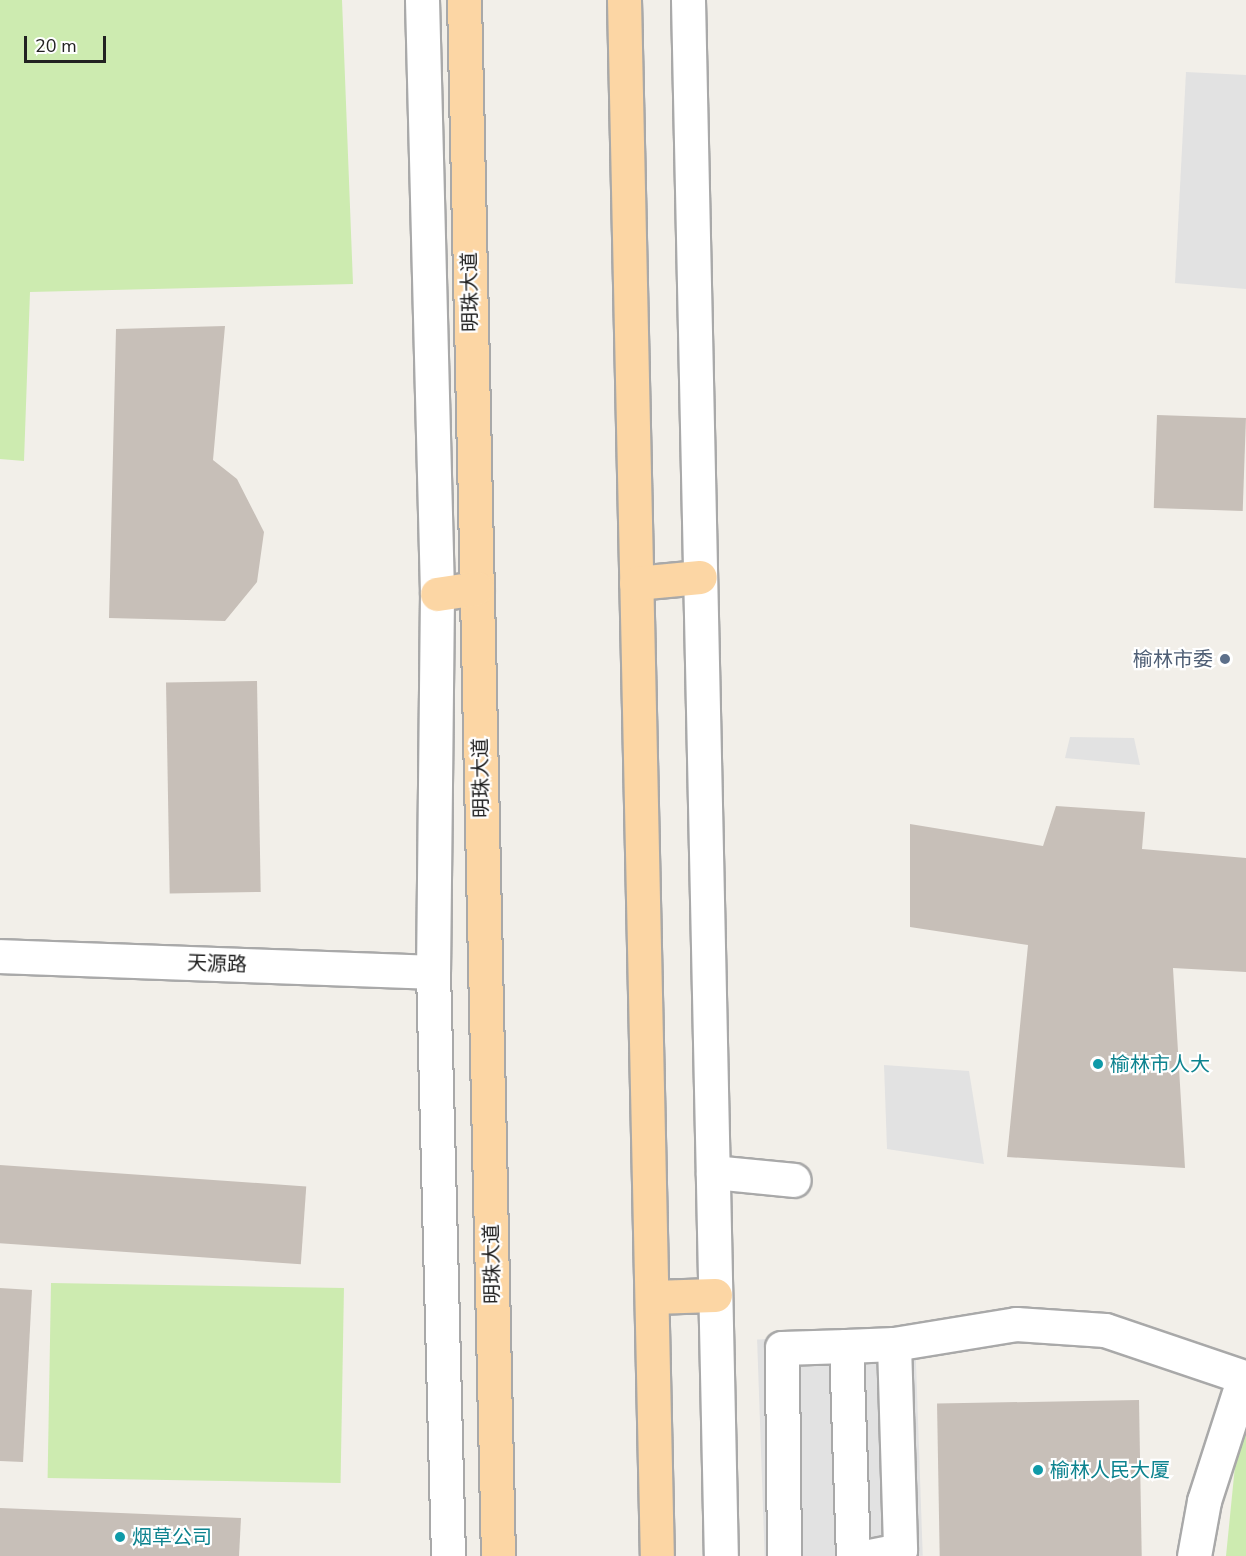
<!DOCTYPE html>
<html>
<head>
<meta charset="utf-8">
<style>
	body { margin:0 }
	#map { position:relative; width:1246px; height:1556px; overflow:hidden; background:#f2efe9; font-family:"Nunito Sans","Noto Sans SC",sans-serif }
	div>[style] { position:absolute }
	[style*='--x'] { left:calc(var(--x)*1px); top:calc(var(--y)*1px); width:calc(var(--w)*1px); rotate:calc(var(--a)*1deg) }
	.grass>* { inset:0; background:#cdebb0; transform-origin:0 0 }
	.parking>* { inset:0; background:#e2e2e2; transform-origin:0 0 }
	.building>* { inset:0; background:#c7bfb8; transform-origin:0 0 }
	.roads { filter:drop-shadow(2px 0 #a9a9a9) drop-shadow(-2px 0 #a9a9a9) drop-shadow(0 2px #a9a9a9) drop-shadow(0 -2px #a9a9a9) }
	.minor>* { height:33px; margin:-16.5px; padding:0 16.5px; transform-origin:16.5px; border-radius:16.5px; background:#fff }
	.major>* { height:33px; margin:-16.5px; padding:0 16.5px; transform-origin:16.5px; border-radius:16.5px; background:#fcd6a4 }
	.dots>* { width:16px; height:16px; translate:-50% -50%; box-sizing:border-box; border:3px solid #fff; border-radius:50% }
	span { translate:-50% -50%; white-space:nowrap; text-align:center; line-height:1.15; -webkit-text-stroke:4.5px #fff; paint-order:stroke }
	.street-label { font-size:20px; color:#222 }
	.service-label { font-size:20px; color:#4e5e75 }
	.right { translate:-100% -50%; text-align:right }
	.culture-label { font-size:20px; color:#0d838f }
	.left { translate:0 -50%; text-align:left }
	.scale { position:absolute; left:24px; top:36px; width:82px; height:27px; box-sizing:border-box; border:3px solid #222; border-top:0; padding-left:8px; font-size:18px; line-height:21px; white-space:nowrap; color:#222; -webkit-text-stroke:4px #fff; paint-order:stroke }
</style>
</head>
<body>
<div id="map">
	<div class="grass">
		<i style="clip-path:polygon(0 0,342px 0,353px 284px,30px 292px,24px 461px,0 459px)"></i>
		<i style="left:51px;top:1283px;width:293px;height:195px;rotate:1deg"></i>
		<i style="clip-path:polygon(1246px 1421px,1246px 1556px,1226px 1556px,1236px 1456px)"></i>
	</div>
	<div class="parking">
		<i style="clip-path:polygon(1186px 72px,1246px 75px,1246px 289px,1175px 283px)"></i>
		<i style="clip-path:polygon(1070px 737px,1134px 738px,1140px 765px,1065px 758px)"></i>
		<i style="clip-path:polygon(884px 1065px,969px 1071px,984px 1164px,887px 1149px)"></i>
		<i style="left:915px;top:1334px;width:222px;height:158px;rotate:88deg"></i>
	</div>
	<div class="building">
		<i style="clip-path:polygon(225px 326px,213px 460px,237px 479px,264px 532px,257px 582px,225px 621px,109px 618px,116px 329px)"></i>
		<i style="left:1157px;top:415px;width:89px;height:93px;rotate:2deg"></i>
		<i style="left:257px;top:681px;width:211px;height:91px;rotate:89deg"></i>
		<i style="clip-path:polygon(1056px 806px,1145px 812px,1142px 849px,1246px 858px,1246px 972px,1173px 968px,1185px 1168px,1007px 1157px,1028px 945px,910px 927px,910px 824px,1043px 846px)"></i>
		<i style="left:0;top:1165px;width:307px;height:78px;rotate:4deg"></i>
		<i style="clip-path:polygon(0 1288px,32px 1290px,23px 1462px,0 1461px)"></i>
		<i style="left:1139px;top:1400px;width:156px;height:202px;rotate:89deg"></i>
		<i style="clip-path:polygon(0 1508px,241px 1518px,239px 1556px,0 1556px)"></i>
	</div>
	<div class="roads">
		<div class="minor">
			<i style="--x:422;--y:0;--w:594;--a:88.55"></i>
			<i style="--x:437;--y:594;--w:378;--a:90.6"></i>
			<i style="--x:433;--y:972;--w:584;--a:88.53"></i>
			<i style="--x:688;--y:0;--w:1556;--a:88.79"></i>
			<i style="--x:0;--y:956;--w:433;--a:2.1"></i>
			<i style="--x:713;--y:1172;--w:81;--a:5.6"></i>
			<i style="--x:894;--y:1344;--w:124;--a:-9.3"></i>
			<i style="--x:1016;--y:1324;--w:89;--a:3.9"></i>
			<i style="--x:1105;--y:1330;--w:147;--a:18.7"></i>
			<i style="--x:1244;--y:1377;--w:130;--a:107.9"></i>
			<i style="--x:1204;--y:1501;--w:56;--a:100.3"></i>
			<i style="--x:846;--y:1346;--w:48;--a:-2.4"></i>
			<i style="--x:894;--y:1344;--w:206;--a:88.3"></i>
			<i style="--x:900;--y:1550;--w:31;--a:169"></i>
			<i style="--x:784;--y:1556;--w:208;--a:-90.6"></i>
			<i style="--x:782;--y:1348;--w:64;--a:-1.8"></i>
			<i style="--x:846;--y:1346;--w:210;--a:88.1"></i>
		</div>
		<div class="major">
			<i style="--x:464;--y:0;--w:1556;--a:88.75"></i>
			<i style="--x:624;--y:0;--w:1556;--a:88.79"></i>
			<i style="--x:636;--y:583;--w:64;--a:-5.4"></i>
			<i style="--x:437;--y:594;--w:40;--a:-8.5"></i>
			<i style="--x:652;--y:1297;--w:63;--a:-1.8"></i>
		</div>
	</div>
	<div class="dots">
		<i style="left:1225px;top:659px;background:#5c6f8a"></i>
		<i style="left:1098px;top:1064px;background:#0f9aa8"></i>
		<i style="left:1038px;top:1470px;background:#0f9aa8"></i>
		<i style="left:120px;top:1537px;background:#0f9aa8"></i>
	</div>
	<div class="street-label">
		<span style="left:470px;top:292px;rotate:-91deg">明珠大道</span>
		<span style="left:481px;top:778px;rotate:-91deg">明珠大道</span>
		<span style="left:217px;top:964px;rotate:2deg">天源路</span>
		<span style="left:492px;top:1264px;rotate:-91deg">明珠大道</span>
	</div>
	<div class="service-label">
		<span class="right" style="left:1213px;top:659px">榆林市委</span>
	</div>
	<div class="culture-label">
		<span class="left" style="left:1110px;top:1064px">榆林市人大</span>
		<span class="left" style="left:1050px;top:1470px">榆林人民大厦</span>
		<span class="left" style="left:132px;top:1537px">烟草公司</span>
	</div>
	<div class="scale">20 m</div>
</div>
</body>
</html>
